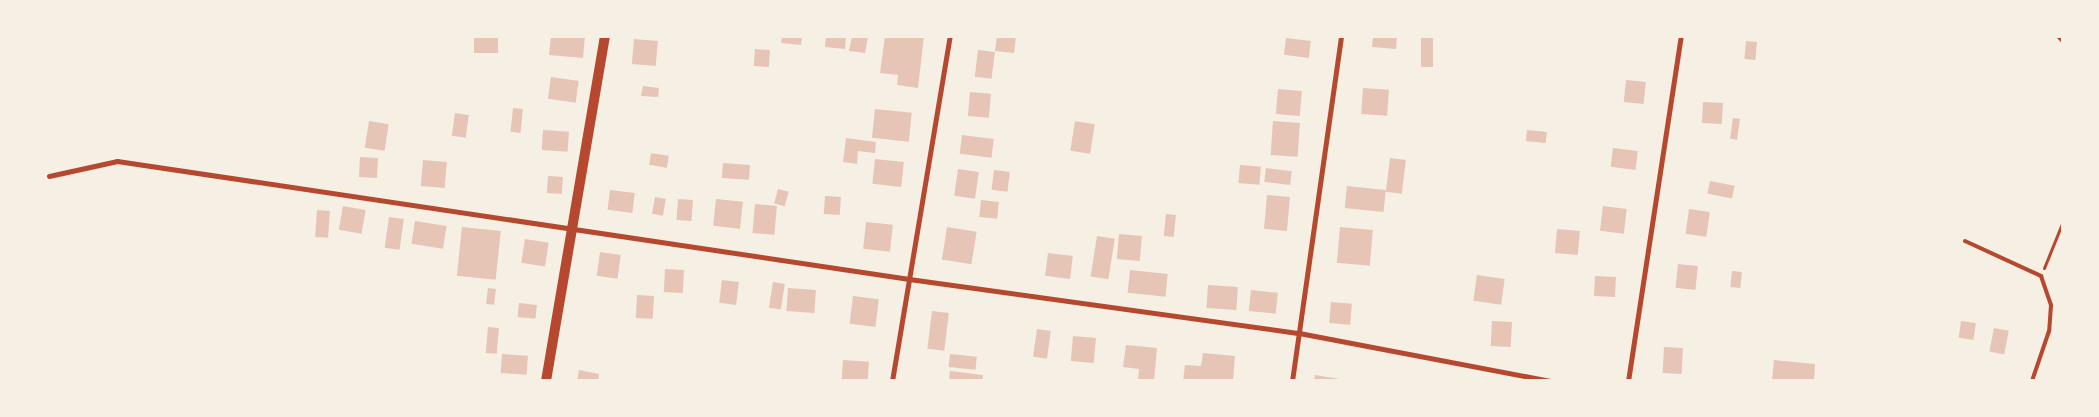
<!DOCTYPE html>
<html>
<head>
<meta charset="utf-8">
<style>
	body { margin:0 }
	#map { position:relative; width:2099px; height:417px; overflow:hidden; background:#f6efe4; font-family:"Roboto Condensed",sans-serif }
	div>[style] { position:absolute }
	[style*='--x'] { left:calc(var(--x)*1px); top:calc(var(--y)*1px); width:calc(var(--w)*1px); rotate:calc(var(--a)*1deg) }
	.building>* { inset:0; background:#e6c5b7; transform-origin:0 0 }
	.path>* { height:3px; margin:-1.5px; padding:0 1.5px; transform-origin:1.5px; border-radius:1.5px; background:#b5482f }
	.service>* { height:4px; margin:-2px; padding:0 2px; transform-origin:2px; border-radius:2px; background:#b5482f }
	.minor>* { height:5px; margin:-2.5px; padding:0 2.5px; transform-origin:2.5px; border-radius:2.5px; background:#b5482f }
	.secondary>* { height:10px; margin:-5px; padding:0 5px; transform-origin:5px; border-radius:5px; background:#b5482f }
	span { translate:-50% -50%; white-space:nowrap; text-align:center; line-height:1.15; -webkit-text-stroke:5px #f6efe4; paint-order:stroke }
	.frame { position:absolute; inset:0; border:38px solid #f6efe4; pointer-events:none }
</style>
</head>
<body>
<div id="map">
	<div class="building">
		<i style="left:474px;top:36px;width:24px;height:17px"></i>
		<i style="clip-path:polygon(551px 36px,585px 36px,583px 58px,549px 55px)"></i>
		<i style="clip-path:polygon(782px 36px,802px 36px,801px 45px,781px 43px)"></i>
		<i style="clip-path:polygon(826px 36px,846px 36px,845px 49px,825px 47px)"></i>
		<i style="clip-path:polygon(852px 36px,868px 36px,865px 53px,849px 51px)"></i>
		<i style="clip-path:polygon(885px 36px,924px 36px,918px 88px,897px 85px,898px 75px,880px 73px)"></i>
		<i style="clip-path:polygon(997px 36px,1016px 36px,1014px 53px,995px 51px)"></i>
		<i style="clip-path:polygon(1373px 36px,1397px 36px,1396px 49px,1372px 47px)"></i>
		<i style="left:1421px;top:36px;width:12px;height:31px"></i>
		<i style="left:1286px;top:38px;width:25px;height:17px;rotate:7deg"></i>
		<i style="left:634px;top:39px;width:24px;height:25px;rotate:5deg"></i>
		<i style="left:1746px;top:41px;width:11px;height:18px;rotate:5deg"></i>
		<i style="left:755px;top:49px;width:15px;height:17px;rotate:4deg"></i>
		<i style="left:978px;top:50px;width:17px;height:27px;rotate:7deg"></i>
		<i style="left:551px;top:77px;width:28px;height:22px;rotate:8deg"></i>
		<i style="left:1626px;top:80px;width:20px;height:22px;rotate:6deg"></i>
		<i style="clip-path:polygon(643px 86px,659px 88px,658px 97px,641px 96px)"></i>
		<i style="left:1363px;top:88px;width:26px;height:26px;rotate:4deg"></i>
		<i style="left:1278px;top:89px;width:24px;height:25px;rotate:5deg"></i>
		<i style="left:970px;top:92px;width:21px;height:24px;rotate:5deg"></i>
		<i style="left:1703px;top:102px;width:20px;height:21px;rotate:3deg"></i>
		<i style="left:513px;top:108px;width:10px;height:24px;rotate:6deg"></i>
		<i style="left:875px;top:109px;width:37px;height:29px;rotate:6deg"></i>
		<i style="left:455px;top:113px;width:14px;height:23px;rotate:8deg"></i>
		<i style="left:1733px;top:118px;width:7px;height:21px;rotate:8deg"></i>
		<i style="left:369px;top:121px;width:20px;height:27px;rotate:9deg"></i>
		<i style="left:1075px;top:121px;width:20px;height:30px;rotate:9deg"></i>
		<i style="left:1273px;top:121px;width:27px;height:34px;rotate:4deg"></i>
		<i style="left:543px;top:130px;width:26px;height:20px;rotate:4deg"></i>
		<i style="left:1527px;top:130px;width:20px;height:11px;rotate:6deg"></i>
		<i style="left:962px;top:135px;width:32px;height:19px;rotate:7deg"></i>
		<i style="clip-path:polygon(846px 138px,876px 142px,875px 153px,858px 151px,857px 164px,843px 162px)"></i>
		<i style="left:1613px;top:148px;width:25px;height:19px;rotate:7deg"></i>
		<i style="left:651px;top:153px;width:18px;height:12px;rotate:9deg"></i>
		<i style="left:360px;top:157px;width:18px;height:20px;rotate:3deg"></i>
		<i style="left:1390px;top:158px;width:16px;height:34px;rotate:7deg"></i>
		<i style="left:875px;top:159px;width:29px;height:25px;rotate:6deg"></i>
		<i style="left:423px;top:160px;width:24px;height:26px;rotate:5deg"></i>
		<i style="left:723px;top:163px;width:27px;height:15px;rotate:4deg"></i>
		<i style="left:1240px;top:165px;width:21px;height:18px;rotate:5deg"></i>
		<i style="left:1266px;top:168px;width:26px;height:14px;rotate:7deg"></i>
		<i style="left:958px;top:169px;width:21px;height:27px;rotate:8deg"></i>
		<i style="left:994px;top:170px;width:16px;height:20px;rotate:7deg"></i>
		<i style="left:548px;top:176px;width:15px;height:17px;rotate:4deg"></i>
		<i style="left:1710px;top:181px;width:25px;height:13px;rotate:11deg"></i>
		<i style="left:1347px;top:186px;width:39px;height:22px;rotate:6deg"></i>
		<i style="left:778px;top:189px;width:11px;height:15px;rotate:15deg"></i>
		<i style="left:610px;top:190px;width:25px;height:20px;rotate:7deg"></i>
		<i style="left:1267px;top:195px;width:23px;height:34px;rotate:5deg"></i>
		<i style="left:825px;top:196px;width:16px;height:18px;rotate:4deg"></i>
		<i style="left:655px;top:197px;width:11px;height:17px;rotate:10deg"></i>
		<i style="left:678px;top:199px;width:15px;height:21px;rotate:4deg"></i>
		<i style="left:716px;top:199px;width:27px;height:27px;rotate:6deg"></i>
		<i style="left:981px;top:200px;width:18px;height:17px;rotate:6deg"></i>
		<i style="left:755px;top:204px;width:22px;height:29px;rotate:5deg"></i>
		<i style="left:343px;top:206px;width:23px;height:24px;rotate:10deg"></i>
		<i style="left:1603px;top:206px;width:24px;height:25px;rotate:7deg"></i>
		<i style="left:1689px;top:209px;width:21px;height:25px;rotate:8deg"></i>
		<i style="left:317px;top:210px;width:13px;height:27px;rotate:4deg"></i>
		<i style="left:1166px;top:214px;width:10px;height:22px;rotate:6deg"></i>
		<i style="left:389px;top:217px;width:15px;height:31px;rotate:8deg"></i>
		<i style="left:415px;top:221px;width:32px;height:23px;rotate:9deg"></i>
		<i style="left:866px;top:222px;width:27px;height:27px;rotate:6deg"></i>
		<i style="left:462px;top:227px;width:39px;height:49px;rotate:6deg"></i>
		<i style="left:947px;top:227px;width:30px;height:33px;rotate:9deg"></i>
		<i style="left:1340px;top:227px;width:33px;height:36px;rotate:5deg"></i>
		<i style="left:1557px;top:229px;width:23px;height:24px;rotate:5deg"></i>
		<i style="left:1119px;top:234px;width:23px;height:25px;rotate:5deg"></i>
		<i style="left:1097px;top:236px;width:18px;height:41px;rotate:9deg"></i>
		<i style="left:525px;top:239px;width:24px;height:24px;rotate:9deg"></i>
		<i style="left:600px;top:252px;width:21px;height:24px;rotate:8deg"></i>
		<i style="left:1048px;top:253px;width:25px;height:23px;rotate:7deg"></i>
		<i style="left:1678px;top:264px;width:20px;height:24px;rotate:6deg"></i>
		<i style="left:665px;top:269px;width:19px;height:23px;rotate:3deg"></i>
		<i style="left:1130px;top:270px;width:38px;height:23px;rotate:6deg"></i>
		<i style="left:1732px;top:271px;width:10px;height:16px;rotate:6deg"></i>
		<i style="left:1477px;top:275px;width:28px;height:26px;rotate:8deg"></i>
		<i style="left:1595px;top:276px;width:21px;height:20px;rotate:3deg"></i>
		<i style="left:722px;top:280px;width:17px;height:23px;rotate:7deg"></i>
		<i style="left:773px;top:282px;width:12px;height:26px;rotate:9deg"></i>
		<i style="left:1208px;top:285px;width:30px;height:23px;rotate:4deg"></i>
		<i style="left:488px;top:288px;width:8px;height:16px;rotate:7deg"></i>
		<i style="left:788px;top:288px;width:28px;height:23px;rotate:4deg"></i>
		<i style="left:1251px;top:290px;width:27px;height:21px;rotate:6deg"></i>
		<i style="left:637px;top:295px;width:17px;height:23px;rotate:3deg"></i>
		<i style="left:853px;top:296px;width:26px;height:28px;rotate:7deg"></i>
		<i style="left:1331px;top:302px;width:21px;height:21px;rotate:5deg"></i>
		<i style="left:519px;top:303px;width:18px;height:14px;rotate:6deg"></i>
		<i style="left:932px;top:311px;width:17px;height:38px;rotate:7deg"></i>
		<i style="left:1492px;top:321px;width:20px;height:25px;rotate:3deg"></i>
		<i style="left:1961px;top:321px;width:15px;height:17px;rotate:8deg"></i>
		<i style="left:488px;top:327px;width:11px;height:26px;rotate:5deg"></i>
		<i style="left:1994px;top:328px;width:15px;height:24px;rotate:11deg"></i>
		<i style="left:1037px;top:329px;width:14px;height:28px;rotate:8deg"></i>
		<i style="left:1073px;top:336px;width:23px;height:25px;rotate:5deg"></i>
		<i style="clip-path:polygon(1126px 345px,1157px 348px,1154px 381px,1138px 381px,1139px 369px,1123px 367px)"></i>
		<i style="left:1664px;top:347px;width:19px;height:26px;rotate:3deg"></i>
		<i style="clip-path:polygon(1203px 353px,1235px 356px,1233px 381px,1183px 381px,1185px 365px,1201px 366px)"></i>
		<i style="left:502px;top:354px;width:26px;height:19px;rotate:4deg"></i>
		<i style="left:950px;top:354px;width:27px;height:13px;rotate:6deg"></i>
		<i style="left:843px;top:360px;width:26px;height:21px;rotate:4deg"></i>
		<i style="clip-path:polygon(1774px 360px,1815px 364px,1814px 381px,1772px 381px)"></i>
		<i style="clip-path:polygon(579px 370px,599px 374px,598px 381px,577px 381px)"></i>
		<i style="clip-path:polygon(950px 371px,983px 375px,982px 381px,949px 381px)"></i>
		<i style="clip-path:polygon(1315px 375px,1346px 380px,1346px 381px,1314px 381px)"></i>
	</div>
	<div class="path">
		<i style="--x:2057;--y:36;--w:8;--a:45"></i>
		<i style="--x:2044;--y:268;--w:51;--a:-68"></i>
	</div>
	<div class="service">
		<i style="--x:1965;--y:241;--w:84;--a:24.7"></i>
		<i style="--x:2041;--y:276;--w:31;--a:71"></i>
		<i style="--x:2051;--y:305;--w:26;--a:94"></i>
		<i style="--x:2049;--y:331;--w:53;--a:108.8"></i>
	</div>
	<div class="minor">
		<i style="--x:49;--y:176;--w:70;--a:-12.4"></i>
		<i style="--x:117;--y:161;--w:801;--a:8.47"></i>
		<i style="--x:909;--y:279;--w:394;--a:7.9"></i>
		<i style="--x:1299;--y:333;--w:257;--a:10.8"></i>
		<i style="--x:892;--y:381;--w:350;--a:-80.5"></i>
		<i style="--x:1292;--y:381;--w:348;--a:-81.9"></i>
		<i style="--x:1628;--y:381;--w:349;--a:-81.3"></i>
	</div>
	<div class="secondary">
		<i style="--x:546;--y:381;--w:350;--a:-80.3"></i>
	</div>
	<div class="frame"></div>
</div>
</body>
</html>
